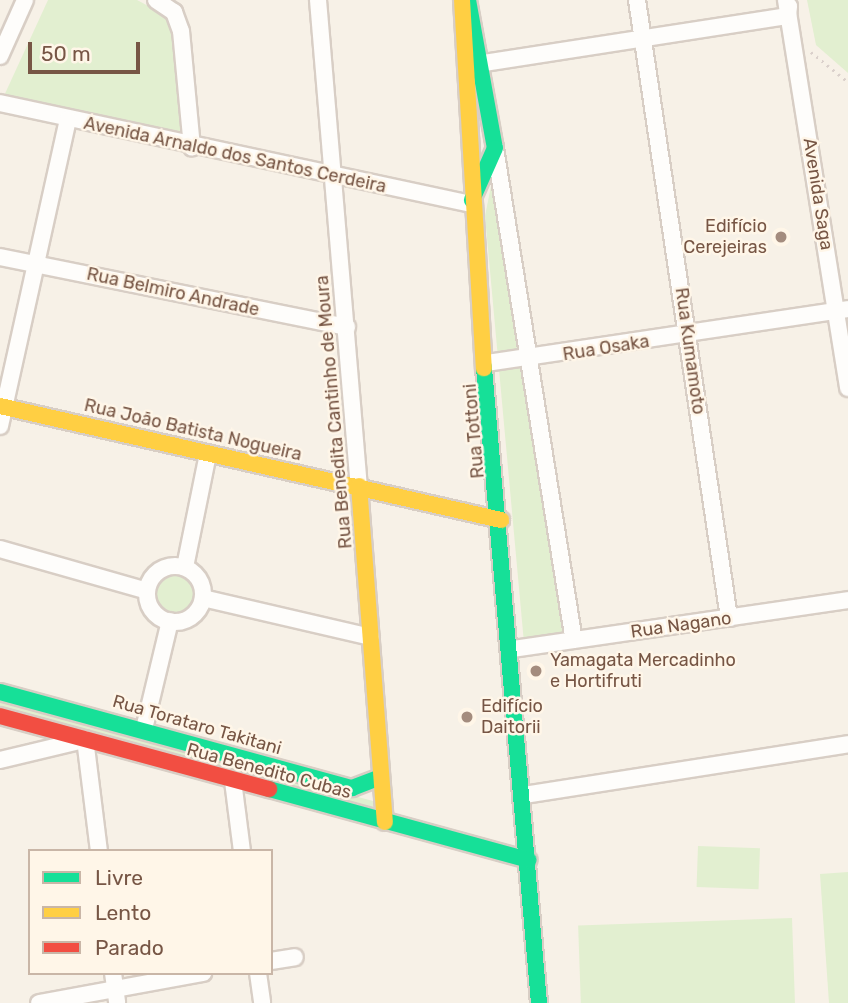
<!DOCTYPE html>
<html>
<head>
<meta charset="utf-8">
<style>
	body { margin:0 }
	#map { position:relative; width:848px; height:1003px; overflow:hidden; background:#f7f1e7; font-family:Rubik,sans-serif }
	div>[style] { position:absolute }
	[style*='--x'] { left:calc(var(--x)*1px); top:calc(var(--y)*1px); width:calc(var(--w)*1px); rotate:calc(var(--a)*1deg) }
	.green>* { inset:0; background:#e2efd0; transform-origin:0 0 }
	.round { border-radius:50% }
	.path>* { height:2.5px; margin-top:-1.25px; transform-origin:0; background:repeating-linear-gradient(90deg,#dad0cb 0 2px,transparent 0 7px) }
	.roads { filter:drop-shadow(2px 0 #d8cec5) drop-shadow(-2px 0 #d8cec5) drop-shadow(0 2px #d8cec5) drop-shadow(0 -2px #d8cec5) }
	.street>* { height:16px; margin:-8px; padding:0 8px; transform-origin:8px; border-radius:8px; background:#fefdfb }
	.street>.ring { margin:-8px; padding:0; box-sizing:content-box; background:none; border:16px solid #fefdfb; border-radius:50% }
	.fast>* { height:16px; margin:-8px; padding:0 8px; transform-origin:8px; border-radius:8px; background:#16e098 }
	.slow>* { height:16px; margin:-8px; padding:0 8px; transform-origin:8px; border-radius:8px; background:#ffcf43 }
	.jam>* { height:16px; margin:-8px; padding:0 8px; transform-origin:8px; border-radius:8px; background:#f24e42 }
	.dots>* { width:19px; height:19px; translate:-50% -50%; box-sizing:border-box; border:4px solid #fff6e8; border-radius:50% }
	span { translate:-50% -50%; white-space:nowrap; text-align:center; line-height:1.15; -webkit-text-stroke:5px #fff6e8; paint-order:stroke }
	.street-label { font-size:18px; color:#775645 }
	.poi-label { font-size:18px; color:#775645 }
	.right { translate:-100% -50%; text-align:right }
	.left { translate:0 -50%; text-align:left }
	.legend { position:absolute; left:28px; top:849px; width:245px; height:126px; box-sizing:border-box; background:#fff6e8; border:2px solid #c9b6a7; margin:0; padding:9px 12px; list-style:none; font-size:21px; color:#775645 }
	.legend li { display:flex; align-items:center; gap:14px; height:35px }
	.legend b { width:35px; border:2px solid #c9b6a7 }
	.scale { position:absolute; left:28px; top:42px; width:112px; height:32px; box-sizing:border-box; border:4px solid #775645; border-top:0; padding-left:9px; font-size:21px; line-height:24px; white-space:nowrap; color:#775645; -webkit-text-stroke:5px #fff6e8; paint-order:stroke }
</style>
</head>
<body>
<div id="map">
	<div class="green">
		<i style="clip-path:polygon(48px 0,137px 0,165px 15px,173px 24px,182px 137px,3px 98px)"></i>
		<i style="clip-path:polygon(807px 0,848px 0,848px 73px,816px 45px)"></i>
		<i style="clip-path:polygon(492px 181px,568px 636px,524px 643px,485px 216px)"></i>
		<i class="round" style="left:155px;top:573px;width:40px;height:40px"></i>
		<i style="left:0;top:701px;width:388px;height:12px;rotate:15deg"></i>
		<i style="left:698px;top:846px;width:62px;height:41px;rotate:2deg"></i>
		<i style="clip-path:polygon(848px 872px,848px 1003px,829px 1003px,820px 874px)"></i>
		<i style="left:792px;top:918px;width:85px;height:214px;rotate:88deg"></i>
	</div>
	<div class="path">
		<i style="--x:811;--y:52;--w:48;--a:39"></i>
	</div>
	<div class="roads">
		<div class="street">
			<i style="--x:156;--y:0;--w:22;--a:34"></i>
			<i style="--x:174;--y:12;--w:20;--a:70"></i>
			<i style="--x:181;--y:31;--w:117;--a:84.6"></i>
			<i style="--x:318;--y:0;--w:488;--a:85.2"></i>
			<i style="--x:637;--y:0;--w:625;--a:81.53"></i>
			<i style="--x:786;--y:0;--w:393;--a:80.9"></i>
			<i style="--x:0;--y:56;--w:61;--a:-65.9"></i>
			<i style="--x:471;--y:65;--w:321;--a:-8.8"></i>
			<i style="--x:788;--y:16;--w:10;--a:-84"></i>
			<i style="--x:0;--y:103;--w:481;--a:12.1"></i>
			<i style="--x:495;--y:148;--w:498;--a:80.9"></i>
			<i style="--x:0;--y:257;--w:354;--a:11.4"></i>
			<i style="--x:487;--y:363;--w:365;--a:-8.5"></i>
			<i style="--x:0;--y:426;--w:314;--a:-77.5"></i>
			<i style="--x:0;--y:549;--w:153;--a:15.9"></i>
			<i class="ring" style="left:147px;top:566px;width:40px;height:40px"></i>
			<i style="--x:185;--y:567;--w:115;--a:-78.5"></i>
			<i style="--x:203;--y:598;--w:172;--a:13.1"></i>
			<i style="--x:513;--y:649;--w:339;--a:-8.3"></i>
			<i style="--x:144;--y:729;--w:111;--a:-76.5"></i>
			<i style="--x:85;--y:739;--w:113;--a:82.9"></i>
			<i style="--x:0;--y:760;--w:85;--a:-13.5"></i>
			<i style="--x:233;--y:781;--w:71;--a:82.7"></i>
			<i style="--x:524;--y:795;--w:328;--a:-8.9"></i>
			<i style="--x:271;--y:961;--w:24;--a:-9"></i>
			<i style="--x:113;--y:973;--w:30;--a:82"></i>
			<i style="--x:258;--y:973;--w:30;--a:82"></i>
			<i style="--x:39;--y:1003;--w:167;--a:-10.4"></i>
		</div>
		<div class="fast">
			<i style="--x:468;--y:0;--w:150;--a:79.7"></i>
			<i style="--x:495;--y:148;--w:57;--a:113.9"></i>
			<i style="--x:484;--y:368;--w:637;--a:85.05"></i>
			<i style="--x:0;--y:692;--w:365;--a:15.3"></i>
			<i style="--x:352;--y:788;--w:31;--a:-21"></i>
			<i style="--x:269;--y:789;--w:269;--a:15.3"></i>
		</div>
		<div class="slow">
			<i style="--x:462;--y:0;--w:369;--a:86.6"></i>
			<i style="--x:0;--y:406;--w:514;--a:12.82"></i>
			<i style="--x:359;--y:486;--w:337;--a:85.6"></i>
		</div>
		<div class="jam">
			<i style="--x:0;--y:716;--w:279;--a:15.2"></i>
		</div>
	</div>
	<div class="dots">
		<i style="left:781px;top:237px;background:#a48c7e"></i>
		<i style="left:536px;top:671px;background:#a48c7e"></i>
		<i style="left:467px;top:717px;background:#a48c7e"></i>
	</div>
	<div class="street-label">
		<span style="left:235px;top:155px;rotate:12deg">Avenida Arnaldo dos Santos Cerdeira</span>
		<span style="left:818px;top:194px;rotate:81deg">Avenida Saga</span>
		<span style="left:173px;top:292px;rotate:12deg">Rua Belmiro Andrade</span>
		<span style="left:606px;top:348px;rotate:-9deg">Rua Osaka</span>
		<span style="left:690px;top:351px;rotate:82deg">Rua Kumamoto</span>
		<span style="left:334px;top:412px;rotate:-95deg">Rua Benedita Cantinho de Moura</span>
		<span style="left:193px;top:430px;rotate:13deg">Rua João Batista Nogueira</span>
		<span style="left:474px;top:431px;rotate:-95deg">Rua Tottoni</span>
		<span style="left:681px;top:625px;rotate:-8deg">Rua Nagano</span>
		<span style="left:197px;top:725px;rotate:16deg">Rua Torataro Takitani</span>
		<span style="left:269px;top:771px;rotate:15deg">Rua Benedito Cubas</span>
	</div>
	<div class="poi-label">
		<span class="right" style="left:767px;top:237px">Edifício<br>Cerejeiras</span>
		<span class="left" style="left:550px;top:671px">Yamagata Mercadinho<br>e Hortifruti</span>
		<span class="left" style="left:481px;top:717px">Edifício<br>Daitorii</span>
	</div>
	<ul class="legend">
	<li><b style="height:9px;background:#16e098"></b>Livre</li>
	<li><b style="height:9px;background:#ffcf43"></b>Lento</li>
	<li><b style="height:9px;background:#f24e42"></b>Parado</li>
	</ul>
	<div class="scale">50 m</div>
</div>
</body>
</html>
